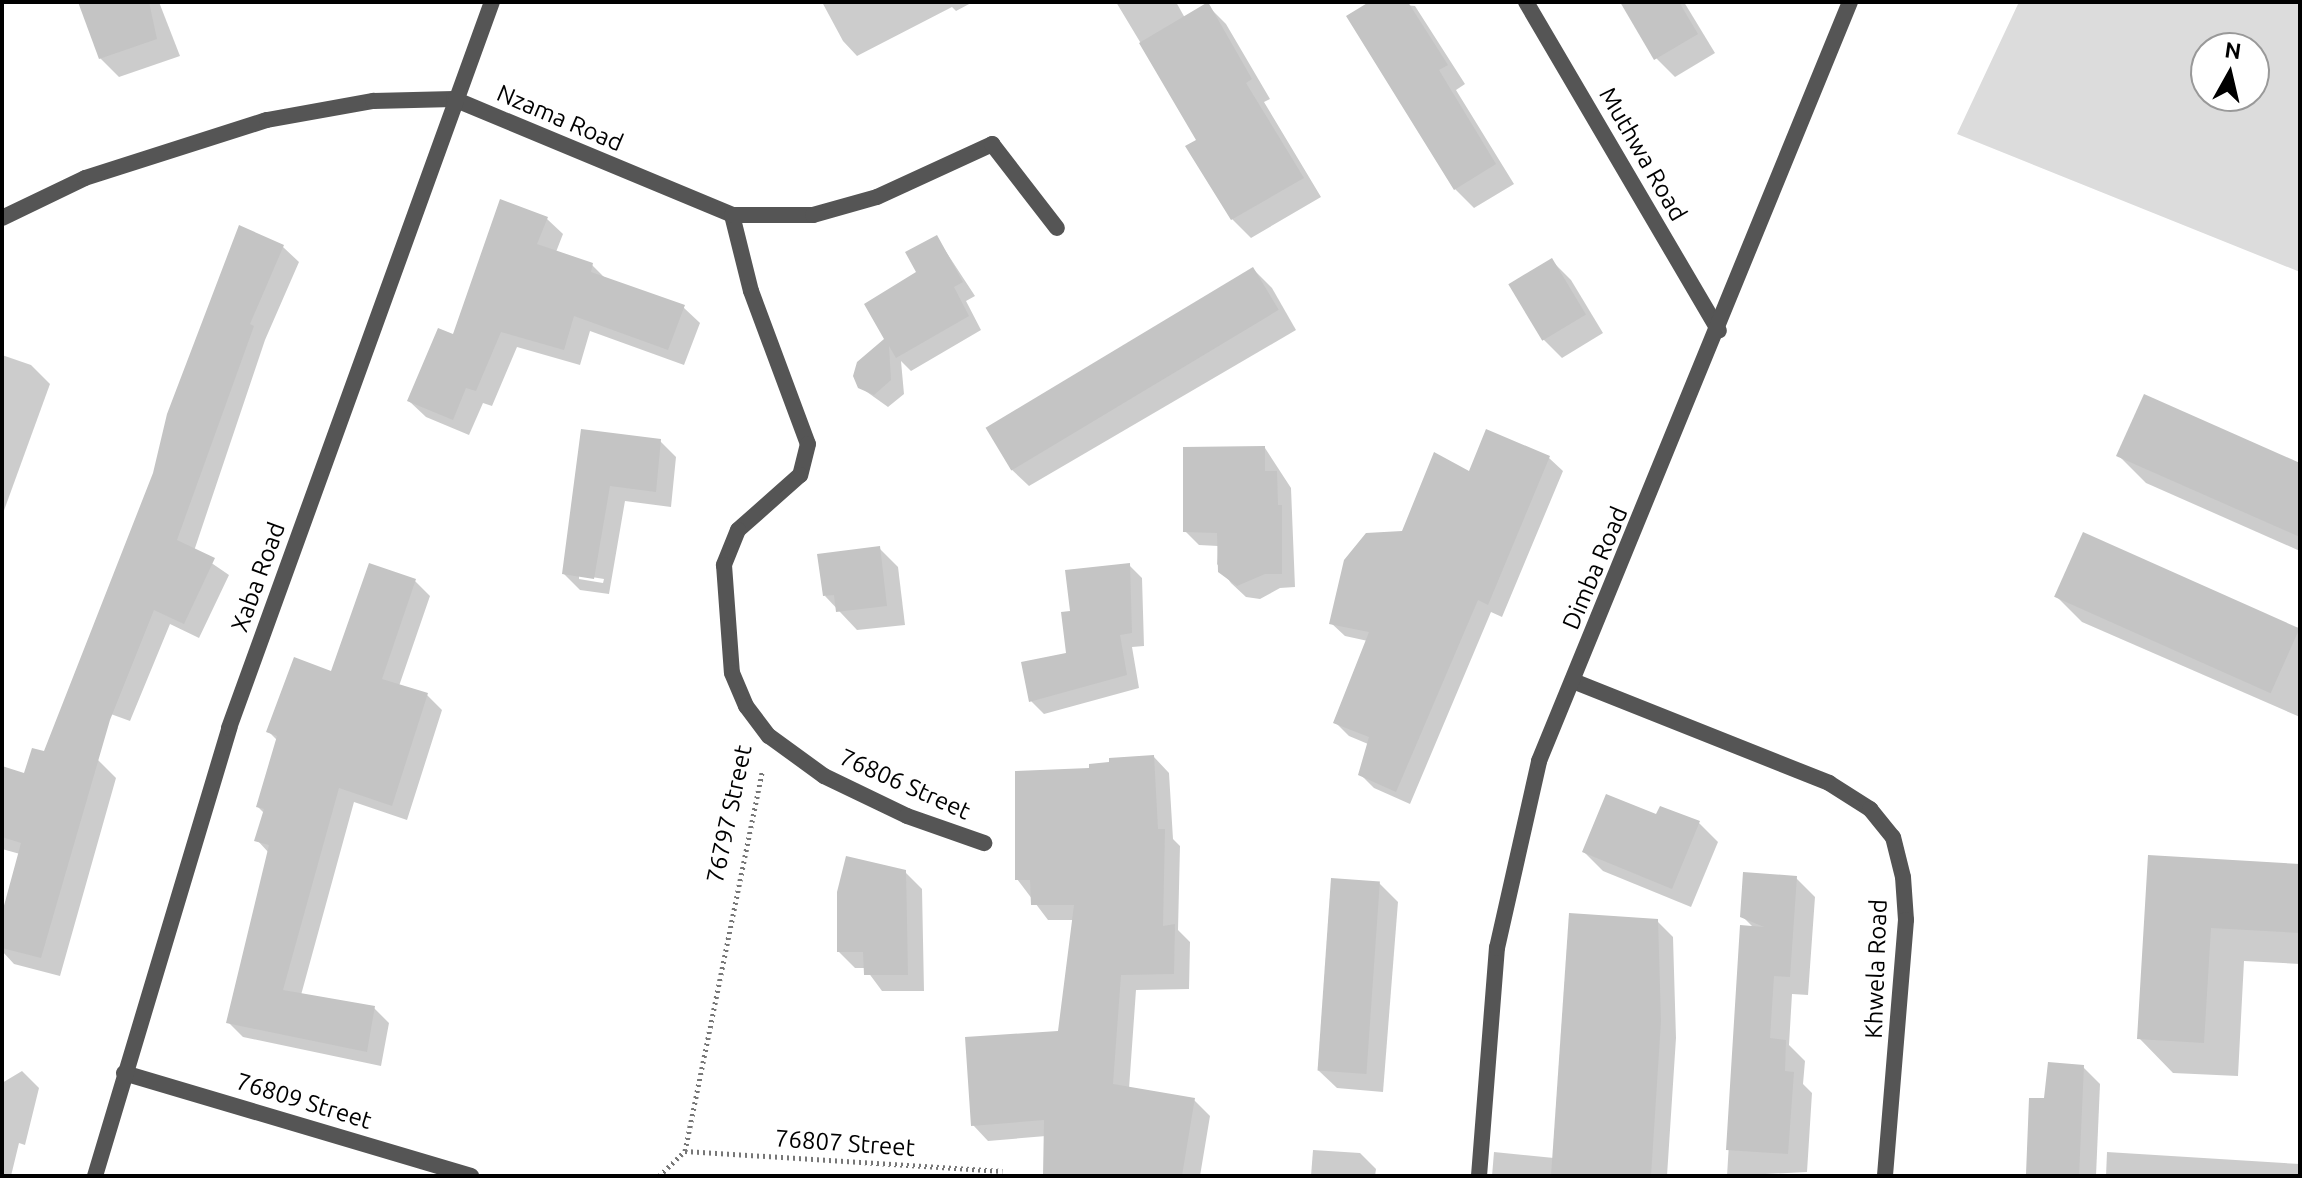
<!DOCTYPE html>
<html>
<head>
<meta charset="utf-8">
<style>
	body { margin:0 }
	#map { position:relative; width:2302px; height:1178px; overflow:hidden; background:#fff; font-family:Ubuntu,sans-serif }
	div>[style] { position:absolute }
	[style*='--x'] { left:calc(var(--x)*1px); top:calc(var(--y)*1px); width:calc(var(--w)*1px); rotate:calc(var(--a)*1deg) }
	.green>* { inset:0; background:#dcdcdc }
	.shadow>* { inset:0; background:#0003 }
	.building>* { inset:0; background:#c4c4c4; transform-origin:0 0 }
	.path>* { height:5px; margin-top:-2.5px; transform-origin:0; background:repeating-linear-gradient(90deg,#777 0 2px,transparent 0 6px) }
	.minor>* { height:16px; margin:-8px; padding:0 8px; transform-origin:8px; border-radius:8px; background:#555 }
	span { translate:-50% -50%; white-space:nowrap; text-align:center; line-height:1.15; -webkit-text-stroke:6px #fff; paint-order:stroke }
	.street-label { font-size:24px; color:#000 }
	.frame { position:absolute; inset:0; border:4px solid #000; pointer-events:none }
	.north { position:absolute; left:2190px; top:32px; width:80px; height:80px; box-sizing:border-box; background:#fff; border:2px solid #999; border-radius:50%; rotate:8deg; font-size:22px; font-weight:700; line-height:32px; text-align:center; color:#000 }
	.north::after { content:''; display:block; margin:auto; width:28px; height:36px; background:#000; clip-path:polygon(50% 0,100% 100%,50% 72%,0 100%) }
</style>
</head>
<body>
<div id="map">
	<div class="green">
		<i style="clip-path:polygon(evenodd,2019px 2px,2300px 2px,2300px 272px,1957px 134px,2019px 2px,2206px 48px,2254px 48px,2254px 96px,2206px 96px,2206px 48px)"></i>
	</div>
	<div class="shadow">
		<i style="clip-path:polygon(93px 2px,159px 2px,180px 56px,119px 77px,100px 58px)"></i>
		<i style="clip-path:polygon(822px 2px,973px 2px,956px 11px,952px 7px,857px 56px,843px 41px)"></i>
		<i style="clip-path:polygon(1116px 2px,1176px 2px,1185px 18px,1207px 5px,1226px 24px,1270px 99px,1264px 102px,1321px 197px,1251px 238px,1232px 219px,1199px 140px)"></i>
		<i style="clip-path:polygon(1373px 2px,1415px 6px,1465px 84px,1456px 90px,1514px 184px,1474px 208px,1455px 189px)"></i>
		<i style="clip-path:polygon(1623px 2px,1684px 2px,1715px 53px,1675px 77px,1656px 58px)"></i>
		<i style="clip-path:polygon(546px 218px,563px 234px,556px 252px,592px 265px,607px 280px,683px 307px,700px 323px,684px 365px,590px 331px,580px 365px,517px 347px,492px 406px,483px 403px,469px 435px,426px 417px,409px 401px)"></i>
		<i style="clip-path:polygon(240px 228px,283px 247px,299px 262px,265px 340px,194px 551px,229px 575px,199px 638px,170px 624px,130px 721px,86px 705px,155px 474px)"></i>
		<i style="clip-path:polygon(937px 238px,975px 296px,966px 301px,981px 330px,911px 371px,901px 361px,904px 394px,888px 407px,860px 387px)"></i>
		<i style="clip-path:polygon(1552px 261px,1571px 280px,1603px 333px,1562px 358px,1543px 339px)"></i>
		<i style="clip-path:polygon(1253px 269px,1272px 288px,1296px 330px,1029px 486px,1010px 468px)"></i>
		<i style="clip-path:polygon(2px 355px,31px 365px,50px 384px,2px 516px)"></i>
		<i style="clip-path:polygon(evenodd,582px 431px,660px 441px,676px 457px,671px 507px,625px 501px,609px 594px,580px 590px,564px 574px,582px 431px,579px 575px,604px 579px,603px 583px,579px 579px,579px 575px)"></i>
		<i style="clip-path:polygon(1488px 432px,1549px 458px,1563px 471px,1502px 617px,1491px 612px,1410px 804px,1374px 788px,1361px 775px,1368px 744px,1349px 736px,1336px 723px,1368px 641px,1345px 636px,1331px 623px,1403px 533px,1470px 474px)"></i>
		<i style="clip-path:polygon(1265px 448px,1291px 488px,1295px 587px,1280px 588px,1260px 599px,1246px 597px,1231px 583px,1217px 564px,1218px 546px,1199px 545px,1185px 531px)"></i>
		<i style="clip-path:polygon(2119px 456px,2300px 466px,2300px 551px,2146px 483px)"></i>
		<i style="clip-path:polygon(879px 548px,898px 567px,905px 625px,857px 630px,825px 596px)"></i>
		<i style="clip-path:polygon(1129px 565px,1142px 578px,1144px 646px,1132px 647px,1139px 688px,1044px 714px,1031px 701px,1068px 654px,1072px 613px)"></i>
		<i style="clip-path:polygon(415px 581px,430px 596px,399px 686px,427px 695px,442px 710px,407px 820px,354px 802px,301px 995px,374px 1008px,389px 1023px,381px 1066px,243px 1037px,228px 1022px,269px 853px,257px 840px,265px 814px,258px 807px,278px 741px,269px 732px,332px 674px)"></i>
		<i style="clip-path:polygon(2057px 597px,2300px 628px,2300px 717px,2082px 622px)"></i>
		<i style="clip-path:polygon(1154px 757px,1169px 773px,1173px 839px,1180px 846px,1178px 930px,1190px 942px,1189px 989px,1136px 990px,1129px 1089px,1194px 1100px,1210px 1116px,1200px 1176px,1045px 1176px,1046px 1136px,988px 1141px,973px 1125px,1060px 1033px,1074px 920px,1048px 920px,1017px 879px,1091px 770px)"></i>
		<i style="clip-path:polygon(97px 759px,116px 778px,60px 976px,14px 964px,2px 951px,2px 921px,20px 854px,2px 849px,2px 769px,26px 776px)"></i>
		<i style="clip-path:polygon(1657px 817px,1699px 823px,1718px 842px,1691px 907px,1603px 871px,1584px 852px)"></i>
		<i style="clip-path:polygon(2150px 857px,2300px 866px,2300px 964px,2244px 961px,2238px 1076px,2173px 1073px,2139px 1038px)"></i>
		<i style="clip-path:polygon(905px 872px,922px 889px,924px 991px,882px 991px,865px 968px,855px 968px,839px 952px)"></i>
		<i style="clip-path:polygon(1796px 878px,1815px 897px,1808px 995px,1792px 994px,1789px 1045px,1805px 1061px,1803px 1084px,1812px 1093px,1807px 1172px,1727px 1176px,1742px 927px,1754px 928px,1742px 916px)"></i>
		<i style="clip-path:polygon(1379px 883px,1398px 902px,1383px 1092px,1337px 1088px,1318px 1070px)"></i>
		<i style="clip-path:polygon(1657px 921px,1673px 937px,1676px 1038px,1667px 1176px,1492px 1176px,1494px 1152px,1554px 1158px)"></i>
		<i style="clip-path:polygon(2083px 1067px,2100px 1084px,2096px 1176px,2031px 1176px,2046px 1100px)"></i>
		<i style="clip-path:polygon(22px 1071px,39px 1088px,25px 1145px,19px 1143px,11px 1176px,2px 1176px,2px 1083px)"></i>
		<i style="clip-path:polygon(1313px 1150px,1360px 1153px,1376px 1169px,1375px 1176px,1311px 1176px)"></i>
		<i style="clip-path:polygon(2107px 1152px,2300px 1164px,2300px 1176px,2106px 1176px)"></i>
	</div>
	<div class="building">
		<i style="clip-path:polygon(78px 2px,149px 2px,157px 39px,99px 59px)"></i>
		<i style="clip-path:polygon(1208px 2px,1252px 79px,1246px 83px,1304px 178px,1231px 220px,1185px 146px,1196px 140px,1139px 43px)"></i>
		<i style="clip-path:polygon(1369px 2px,1408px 2px,1448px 65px,1439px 70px,1496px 164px,1454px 190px,1346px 16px)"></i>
		<i style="clip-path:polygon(1620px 2px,1679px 2px,1698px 34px,1654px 60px)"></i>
		<i style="clip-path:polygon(500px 199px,548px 217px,537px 244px,593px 263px,591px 272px,685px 305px,668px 350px,574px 316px,564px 350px,501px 332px,476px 391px,466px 388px,453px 420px,407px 401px,438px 328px,453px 334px)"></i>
		<i style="clip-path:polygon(239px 225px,284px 245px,250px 324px,254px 326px,177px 540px,215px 558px,184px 624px,154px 610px,110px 720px,41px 958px,2px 948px,2px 913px,21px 843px,2px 837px,2px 766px,24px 773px,32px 748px,44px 751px,153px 473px,167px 414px)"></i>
		<i style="clip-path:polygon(937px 235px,963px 282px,954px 287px,969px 316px,896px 358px,889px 346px,891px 380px,874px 395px,858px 388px,853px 376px,857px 362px,884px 339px,864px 304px,916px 272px,905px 252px)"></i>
		<i style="left:1552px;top:258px;width:66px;height:51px;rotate:59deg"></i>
		<i style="left:1253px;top:267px;width:50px;height:312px;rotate:59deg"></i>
		<i style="clip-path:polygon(2144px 394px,2300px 463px,2300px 537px,2116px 456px)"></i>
		<i style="clip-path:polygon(581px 429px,661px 439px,656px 492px,610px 486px,594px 579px,562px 574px)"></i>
		<i style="clip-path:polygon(1486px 429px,1550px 456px,1488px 605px,1478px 600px,1396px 792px,1358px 775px,1369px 737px,1333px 723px,1369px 632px,1329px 624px,1344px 560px,1366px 533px,1402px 531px,1434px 452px,1469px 471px)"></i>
		<i style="clip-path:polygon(1265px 446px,1265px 471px,1277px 471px,1278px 505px,1282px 505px,1282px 574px,1265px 574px,1237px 586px,1218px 572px,1217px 533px,1183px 532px,1183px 447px)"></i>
		<i style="left:2083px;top:532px;width:237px;height:71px;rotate:24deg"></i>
		<i style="clip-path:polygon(880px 546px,887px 606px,836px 612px,834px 595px,823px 596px,817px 554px)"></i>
		<i style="clip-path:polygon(369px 563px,416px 579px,382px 679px,428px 693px,392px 806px,339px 788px,283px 990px,375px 1006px,367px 1052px,226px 1023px,269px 845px,254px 841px,264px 809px,256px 807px,277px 736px,266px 732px,294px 657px,331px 671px)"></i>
		<i style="clip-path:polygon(1130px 563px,1132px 633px,1120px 635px,1127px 675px,1029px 702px,1021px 662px,1066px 653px,1061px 612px,1070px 611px,1065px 570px)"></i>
		<i style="clip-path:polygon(1154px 755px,1158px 829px,1165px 829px,1163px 926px,1175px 924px,1174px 974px,1121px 975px,1113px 1084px,1195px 1098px,1182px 1176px,1043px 1176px,1044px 1120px,971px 1126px,965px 1037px,1058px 1031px,1074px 905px,1031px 905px,1030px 880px,1015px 880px,1015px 771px,1089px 768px,1089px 764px,1109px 762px,1109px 758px)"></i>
		<i style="clip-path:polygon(1606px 794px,1656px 814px,1660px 806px,1700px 821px,1672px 889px,1582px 852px)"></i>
		<i style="clip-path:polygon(2148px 855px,2300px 864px,2300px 933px,2211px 928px,2204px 1043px,2137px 1039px)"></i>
		<i style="clip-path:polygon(846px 856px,906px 870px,908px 975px,864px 975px,863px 952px,837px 952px,837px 892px)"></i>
		<i style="clip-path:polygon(1743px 872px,1797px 876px,1790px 977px,1774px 976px,1770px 1038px,1786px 1040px,1785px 1071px,1794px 1072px,1788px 1154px,1726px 1150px,1740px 925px,1764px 927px,1740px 917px)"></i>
		<i style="left:1331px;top:878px;width:49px;height:193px;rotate:4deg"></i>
		<i style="clip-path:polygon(1569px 913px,1658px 919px,1661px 1021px,1651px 1176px,1551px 1176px)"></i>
		<i style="clip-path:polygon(2048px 1062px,2084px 1065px,2079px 1176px,2026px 1174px,2029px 1098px,2044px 1098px)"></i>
	</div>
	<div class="path">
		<i style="--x:685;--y:1151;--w:318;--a:3.6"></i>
		<i style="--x:659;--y:1176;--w:36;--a:-44"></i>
		<i style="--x:685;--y:1151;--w:387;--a:-78.5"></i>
	</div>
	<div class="minor">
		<i style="--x:1526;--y:2;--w:381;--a:59.6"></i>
		<i style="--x:732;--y:215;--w:78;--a:76"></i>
		<i style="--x:751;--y:291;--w:163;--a:69.6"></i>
		<i style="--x:808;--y:444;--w:32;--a:104"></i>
		<i style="--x:800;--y:475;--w:83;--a:138.4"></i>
		<i style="--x:738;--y:530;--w:38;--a:112"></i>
		<i style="--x:724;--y:565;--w:108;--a:85.8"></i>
		<i style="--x:732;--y:673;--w:36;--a:67"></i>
		<i style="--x:746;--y:706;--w:38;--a:53"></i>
		<i style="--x:769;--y:736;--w:68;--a:36"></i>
		<i style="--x:824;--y:776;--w:92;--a:25.7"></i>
		<i style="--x:907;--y:816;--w:82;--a:19.3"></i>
		<i style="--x:2;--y:218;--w:92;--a:-25.7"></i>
		<i style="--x:85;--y:178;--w:191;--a:-17.7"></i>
		<i style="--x:267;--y:120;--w:108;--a:-10.2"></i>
		<i style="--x:373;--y:101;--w:81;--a:-1.4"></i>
		<i style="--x:454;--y:99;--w:301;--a:22.6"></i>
		<i style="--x:732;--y:215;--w:81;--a:0"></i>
		<i style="--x:813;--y:215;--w:66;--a:-15.7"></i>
		<i style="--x:877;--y:197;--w:127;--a:-24.7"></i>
		<i style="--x:992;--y:144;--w:106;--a:52.3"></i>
		<i style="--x:1573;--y:681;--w:276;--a:21.7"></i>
		<i style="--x:1829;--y:783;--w:49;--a:32.4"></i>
		<i style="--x:1870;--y:809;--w:36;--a:51"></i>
		<i style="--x:1893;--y:837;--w:41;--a:76"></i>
		<i style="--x:1903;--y:877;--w:43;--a:86"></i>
		<i style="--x:1906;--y:920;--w:257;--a:94.7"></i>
		<i style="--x:124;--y:1073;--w:362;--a:16.5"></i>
		<i style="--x:95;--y:1176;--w:468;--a:-73.3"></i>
		<i style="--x:229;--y:728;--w:772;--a:-70.09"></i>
		<i style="--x:1479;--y:1176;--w:229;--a:-85.5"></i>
		<i style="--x:1497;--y:948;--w:192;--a:-77.3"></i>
		<i style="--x:1539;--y:761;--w:820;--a:-67.72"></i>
	</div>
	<div class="street-label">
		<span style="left:560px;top:118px;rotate:23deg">Nzama Road</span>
		<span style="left:1643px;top:154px;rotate:60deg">Muthwa Road</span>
		<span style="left:1595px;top:568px;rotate:-67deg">Dimba Road</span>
		<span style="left:258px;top:577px;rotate:-70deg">Xaba Road</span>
		<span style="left:905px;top:784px;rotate:24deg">76806 Street</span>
		<span style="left:729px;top:814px;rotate:-78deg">76797 Street</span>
		<span style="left:1876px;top:969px;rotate:-88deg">Khwela Road</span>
		<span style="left:304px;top:1101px;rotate:17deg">76809 Street</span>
		<span style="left:845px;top:1143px;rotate:4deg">76807 Street</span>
	</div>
	<div class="frame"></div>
	<div class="north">N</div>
</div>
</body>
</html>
